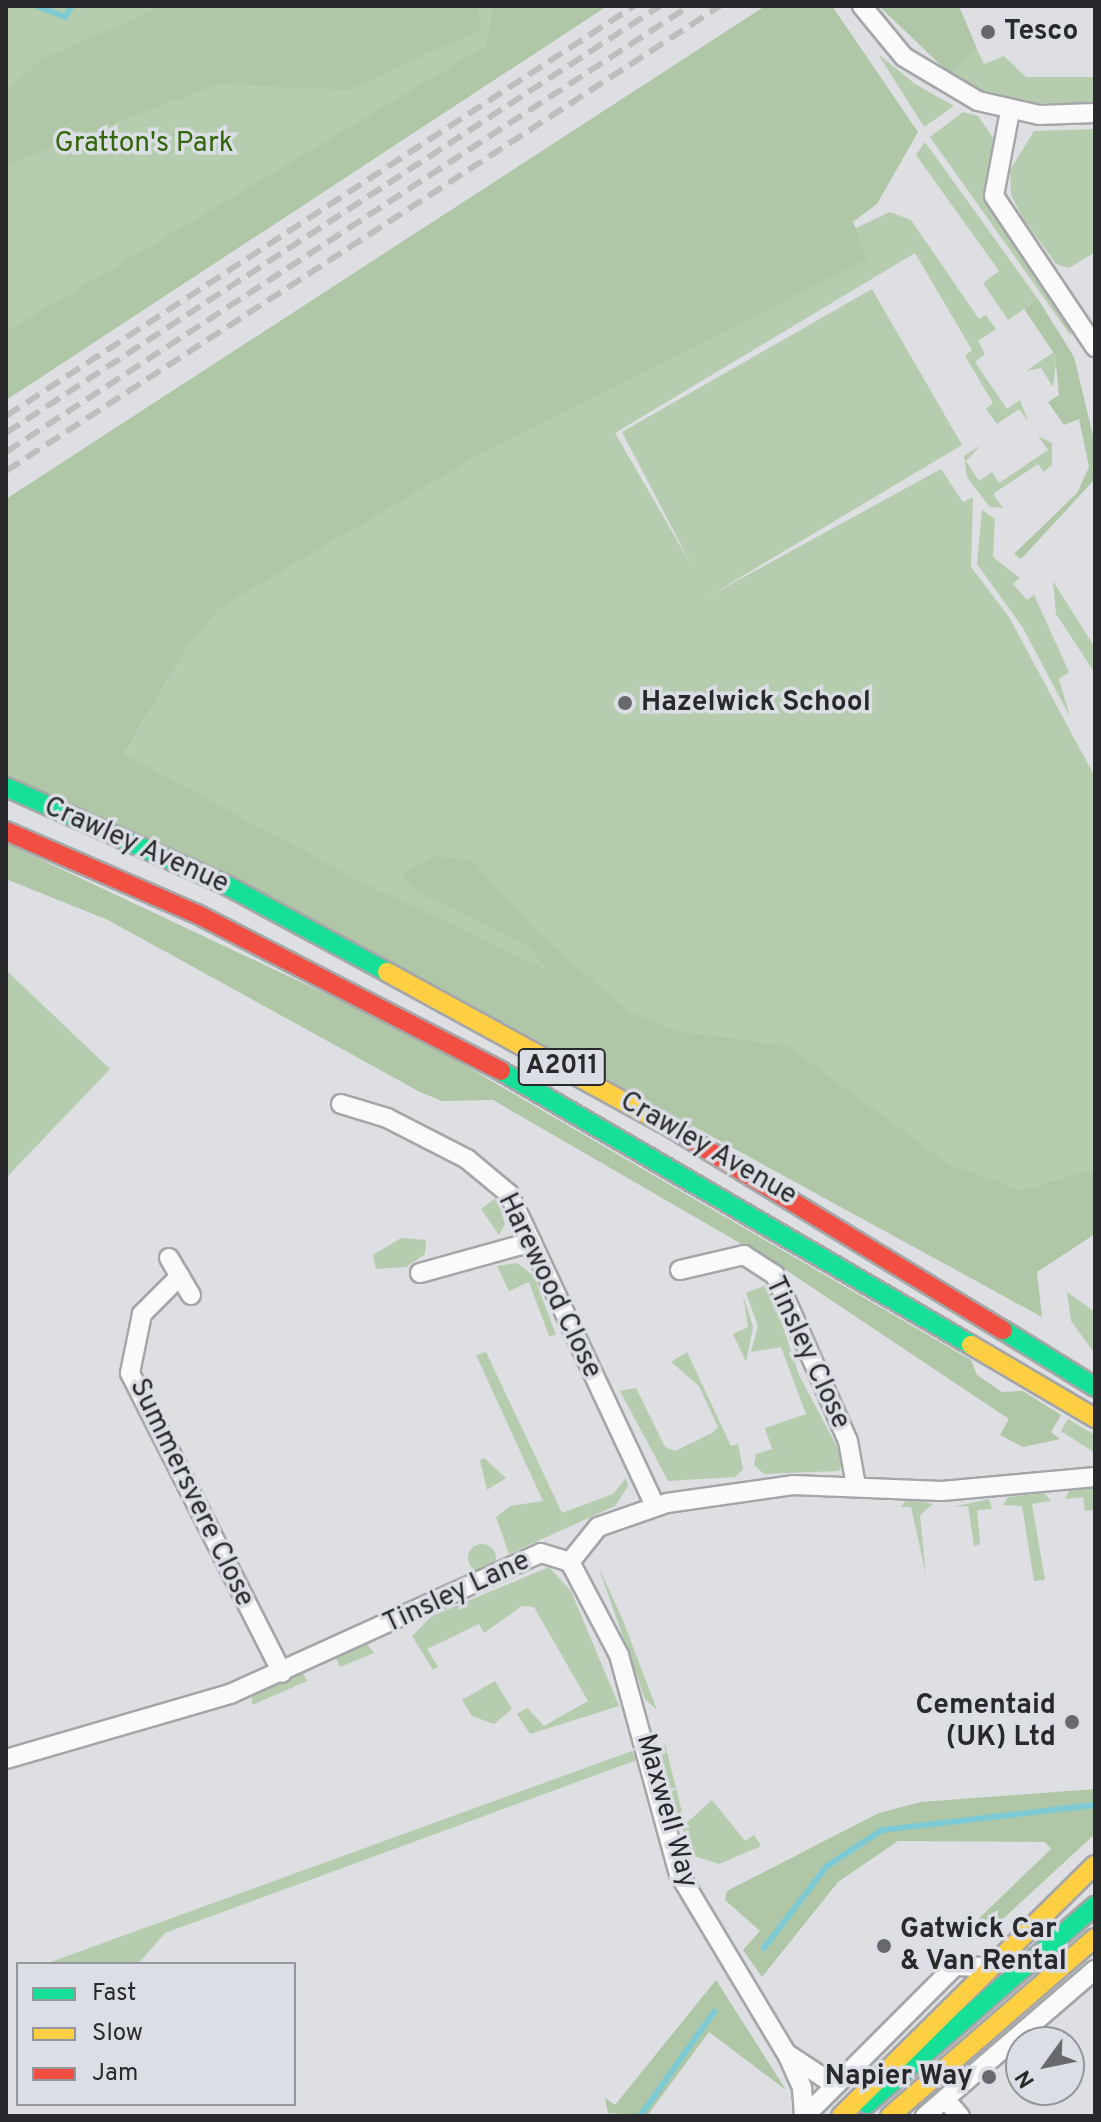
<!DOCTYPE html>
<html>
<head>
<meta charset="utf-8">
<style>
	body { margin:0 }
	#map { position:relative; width:1101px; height:2122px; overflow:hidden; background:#dddfe2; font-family:Overpass,sans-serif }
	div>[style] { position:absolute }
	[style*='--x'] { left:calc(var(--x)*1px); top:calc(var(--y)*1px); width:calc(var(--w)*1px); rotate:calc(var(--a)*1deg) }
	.green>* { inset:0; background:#b6ccaf }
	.round { border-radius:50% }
	.forest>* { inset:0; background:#afc7a6 }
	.stream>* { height:6px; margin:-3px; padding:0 3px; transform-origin:3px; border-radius:3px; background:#7ecad4 }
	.roads { filter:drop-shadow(2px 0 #a4a6a8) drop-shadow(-2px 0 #a4a6a8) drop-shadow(0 2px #a4a6a8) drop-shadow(0 -2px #a4a6a8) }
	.street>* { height:18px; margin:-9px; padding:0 9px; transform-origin:9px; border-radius:9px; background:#fafafb }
	.fast>* { height:18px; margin:-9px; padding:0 9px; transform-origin:9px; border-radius:9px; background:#16e098 }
	.slow>* { height:18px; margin:-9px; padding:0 9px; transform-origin:9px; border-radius:9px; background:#ffcf43 }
	.jam>* { height:18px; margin:-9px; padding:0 9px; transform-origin:9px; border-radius:9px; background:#f24e42 }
	.rail>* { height:6px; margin-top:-3px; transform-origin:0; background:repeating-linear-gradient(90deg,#bebebe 0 16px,transparent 0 24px) }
	.dots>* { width:22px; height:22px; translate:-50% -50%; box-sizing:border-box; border:4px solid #dbdee4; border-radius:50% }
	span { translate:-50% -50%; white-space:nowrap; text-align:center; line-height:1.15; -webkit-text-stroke:7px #dbdee4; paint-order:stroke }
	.shield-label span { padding:2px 6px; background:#dbdee4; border:2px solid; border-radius:6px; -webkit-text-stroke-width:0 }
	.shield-label { font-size:26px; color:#28292c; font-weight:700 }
	.poi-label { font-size:28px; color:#28292c; font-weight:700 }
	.left { translate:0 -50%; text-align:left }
	.right { translate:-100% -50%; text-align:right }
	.park-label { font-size:28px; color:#32660a }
	.street-label { font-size:28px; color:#28292c }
	.frame { position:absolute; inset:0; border:8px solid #28292c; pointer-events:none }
	.legend { position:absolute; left:16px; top:1962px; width:280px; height:144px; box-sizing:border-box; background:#dbdee4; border:2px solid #93969a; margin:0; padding:10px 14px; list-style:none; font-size:24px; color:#28292c }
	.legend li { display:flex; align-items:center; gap:16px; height:40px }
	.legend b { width:40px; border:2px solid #93969a }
	.north { position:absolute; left:1005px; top:2026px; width:80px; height:80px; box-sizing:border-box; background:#dbdee4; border:2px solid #93969a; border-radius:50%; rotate:237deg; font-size:22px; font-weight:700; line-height:32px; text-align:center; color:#28292c }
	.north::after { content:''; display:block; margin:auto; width:28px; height:36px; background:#67696c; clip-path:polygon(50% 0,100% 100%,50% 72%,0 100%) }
</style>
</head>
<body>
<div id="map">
	<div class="green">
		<i style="clip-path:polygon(6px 6px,607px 6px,6px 400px)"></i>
		<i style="clip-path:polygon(977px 49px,984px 64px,1004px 56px,1026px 77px,1095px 77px,1095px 103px,1017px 103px,971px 88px,951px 75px)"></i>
		<i style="clip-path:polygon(878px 54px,915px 84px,954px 106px,924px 127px)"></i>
		<i style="clip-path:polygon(963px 112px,978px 116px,993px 138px,987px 201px,1069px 320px,1071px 336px,930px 137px)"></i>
		<i style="clip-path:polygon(1095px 129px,1095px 252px,1069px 268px,1056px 264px,1023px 218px,1011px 195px,1010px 170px,1034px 131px)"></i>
		<i style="clip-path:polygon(925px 142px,1038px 299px,1008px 320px,983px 283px,999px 271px,916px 155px)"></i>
		<i style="clip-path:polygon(890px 212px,911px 220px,979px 319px,986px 315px,996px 329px,978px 341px,985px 354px,975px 362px,1007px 409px,1020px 400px,1028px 421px,1019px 409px,997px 424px,986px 409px,993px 403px,965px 356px,972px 350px,915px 253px,615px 433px,692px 566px,622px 432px,872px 289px,962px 445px,709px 596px,941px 469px,963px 502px,973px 497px,971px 567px,1009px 617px,1095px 777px,1095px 1196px,1016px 1252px,116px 768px,184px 652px,221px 607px,851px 219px,856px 228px)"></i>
		<i style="clip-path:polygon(1054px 352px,1056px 363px,1053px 387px,1041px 368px,1026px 371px)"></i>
		<i style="clip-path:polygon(1038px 436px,1052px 443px,1052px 465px,1044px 472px,1038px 464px,993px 494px,1003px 508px,990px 507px,967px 477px,964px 456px,981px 445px,966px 461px,979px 481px,992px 472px,999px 483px,1048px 450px)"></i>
		<i style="clip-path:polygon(982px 510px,995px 519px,993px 557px,1020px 578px,1013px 584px,1027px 600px,1034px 595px,1069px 672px,1059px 679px,1070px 717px,1023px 628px,977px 564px)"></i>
		<i style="clip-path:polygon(1053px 581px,1095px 648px,1095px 673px,1056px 614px)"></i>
		<i style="clip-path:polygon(6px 970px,110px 1069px,6px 1178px)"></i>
		<i style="clip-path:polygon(497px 1197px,505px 1224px,499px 1235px,481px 1209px)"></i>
		<i style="clip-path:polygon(401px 1238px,426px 1240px,425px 1254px,406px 1267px,376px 1269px,373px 1255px)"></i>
		<i style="clip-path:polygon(517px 1263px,534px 1276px,556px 1335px,549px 1336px,529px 1282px,509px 1291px,497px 1266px)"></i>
		<i style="clip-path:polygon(769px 1284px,799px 1375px,844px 1460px,839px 1471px,764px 1474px,754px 1465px,756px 1454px,772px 1449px,765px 1428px,806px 1414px,781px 1347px,751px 1352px,758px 1326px,746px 1293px)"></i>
		<i style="clip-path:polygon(1067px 1292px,1095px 1312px,1095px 1354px,1071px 1321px)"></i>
		<i style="clip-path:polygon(743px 1295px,753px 1327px,746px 1362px,733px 1334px,748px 1327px)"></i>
		<i style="clip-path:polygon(486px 1352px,562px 1513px,613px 1494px,626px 1478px,628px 1486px,615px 1506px,509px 1554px,496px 1517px,510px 1506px,543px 1501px,476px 1355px)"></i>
		<i style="clip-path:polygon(687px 1352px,731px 1446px,738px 1444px,743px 1469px,735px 1477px,668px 1481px,620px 1391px,636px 1388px,665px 1447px,675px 1451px,712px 1433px,718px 1427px,699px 1386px,671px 1362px)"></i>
		<i style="clip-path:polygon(1068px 1419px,1095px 1435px,1095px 1453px,1061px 1431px)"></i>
		<i style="clip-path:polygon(484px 1458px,506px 1478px,487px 1490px,480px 1460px)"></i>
		<i style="clip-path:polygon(1095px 1484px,1095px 1510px,1085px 1511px,1083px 1497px,1065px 1499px,1070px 1489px)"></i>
		<i style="clip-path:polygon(1044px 1493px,1051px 1501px,1032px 1504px,1045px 1580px,1034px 1581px,1022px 1506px,1003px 1505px,1008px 1497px)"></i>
		<i style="clip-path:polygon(907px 1499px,933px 1504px,920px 1515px,926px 1575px,911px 1507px,901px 1507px)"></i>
		<i style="clip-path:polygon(989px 1499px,992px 1509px,977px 1510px,980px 1544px,974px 1546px,968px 1506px,953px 1507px)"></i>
		<i class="round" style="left:468px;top:1544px;width:28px;height:28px"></i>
		<i style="clip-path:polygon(598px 1566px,622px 1618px,657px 1710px,645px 1699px)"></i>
		<i style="clip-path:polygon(549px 1567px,571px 1591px,619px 1706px,530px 1734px,517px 1714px,527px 1708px,544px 1726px,588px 1701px,534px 1607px,522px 1606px,484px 1633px,479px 1624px,427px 1649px,438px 1667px,433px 1670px,412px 1636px,432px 1616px)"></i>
		<i style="clip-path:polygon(366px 1643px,374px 1653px,340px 1667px,336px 1658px)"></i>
		<i style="clip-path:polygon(303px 1673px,307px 1681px,252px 1705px,252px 1694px)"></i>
		<i style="clip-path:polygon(495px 1681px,512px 1709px,494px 1724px,472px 1716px,462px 1700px)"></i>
		<i style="clip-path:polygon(665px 1744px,682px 1812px,674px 1818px,662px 1756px)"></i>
		<i style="clip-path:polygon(632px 1751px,637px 1760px,165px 1933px,138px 1964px,45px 1964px)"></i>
		<i style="clip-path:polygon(712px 1800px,745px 1841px,754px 1835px,761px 1846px,719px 1864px,691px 1855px,682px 1827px)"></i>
	</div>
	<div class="forest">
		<i style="clip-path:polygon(163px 6px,478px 6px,480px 30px,348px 90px,218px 84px,6px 165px,6px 92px,42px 59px)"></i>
		<i style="clip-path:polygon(493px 6px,607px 6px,6px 400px,6px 332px,486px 46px)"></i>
		<i style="clip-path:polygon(765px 6px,832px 6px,918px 132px,877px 204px,853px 222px,867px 259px,475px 457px,221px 607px,184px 652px,124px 754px,352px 877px,549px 971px,526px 944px,417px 892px,401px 875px,433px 856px,472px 860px,535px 930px,629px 1012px,676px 1031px,788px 1046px,948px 1164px,1021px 1191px,1095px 1169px,1095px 1234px,1037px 1272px,1042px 1317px,464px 1001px,6px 774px,6px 499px)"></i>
		<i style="clip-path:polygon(879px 6px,959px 6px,977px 49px,951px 75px)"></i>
		<i style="clip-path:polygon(1038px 299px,1074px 357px,1095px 444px,1095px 479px,1021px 559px,1014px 554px,1077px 493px,1089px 467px,1079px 419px,1064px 425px,1048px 402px,1059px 395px,1055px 355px,1024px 309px)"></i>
		<i style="clip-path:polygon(6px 843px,411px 1034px,971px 1360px,977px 1375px,1002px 1392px,1023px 1391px,1061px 1415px,1051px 1432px,1060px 1439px,1023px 1447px,1000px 1435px,1009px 1419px,783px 1268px,493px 1100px,442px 1101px,420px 1092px,108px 920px,6px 879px)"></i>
		<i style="clip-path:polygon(1095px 1789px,1095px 1834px,992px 1929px,972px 1925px,1051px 1849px,1045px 1842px,898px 1841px,838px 1882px,762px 1977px,743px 1950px,760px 1931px,725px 1900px,727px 1891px,879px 1813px,921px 1802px)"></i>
		<i style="clip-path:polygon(716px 1980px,786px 2090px,709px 2032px,647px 2116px,608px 2113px,605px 2098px,615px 2105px)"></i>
	</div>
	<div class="stream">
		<i style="--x:37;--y:6;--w:30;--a:21"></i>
		<i style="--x:65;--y:17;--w:13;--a:-58"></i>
		<i style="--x:764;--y:1948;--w:103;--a:-52.5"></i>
		<i style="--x:827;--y:1866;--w:66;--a:-33.2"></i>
		<i style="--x:882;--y:1830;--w:214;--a:-6.7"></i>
		<i style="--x:640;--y:2116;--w:128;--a:-54.6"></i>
	</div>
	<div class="roads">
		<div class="street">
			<i style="--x:862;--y:6;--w:66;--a:50.5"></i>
			<i style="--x:904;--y:57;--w:86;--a:30.7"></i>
			<i style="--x:978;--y:101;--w:63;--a:12.9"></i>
			<i style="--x:1039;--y:115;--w:56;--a:-2"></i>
			<i style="--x:1010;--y:111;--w:86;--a:100.7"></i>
			<i style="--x:994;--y:196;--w:182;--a:56.2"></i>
			<i style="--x:341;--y:1104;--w:48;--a:16.9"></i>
			<i style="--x:387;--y:1118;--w:90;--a:27.1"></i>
			<i style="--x:467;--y:1159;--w:55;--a:39.8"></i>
			<i style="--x:509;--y:1194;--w:344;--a:64.9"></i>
			<i style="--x:169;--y:1258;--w:43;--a:59.3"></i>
			<i style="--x:680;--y:1270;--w:66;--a:-13.2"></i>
			<i style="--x:744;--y:1255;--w:37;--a:33"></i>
			<i style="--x:775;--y:1275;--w:181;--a:66.3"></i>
			<i style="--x:848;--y:1441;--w:46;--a:79.9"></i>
			<i style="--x:420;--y:1273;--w:116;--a:-15.5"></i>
			<i style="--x:180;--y:1276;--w:54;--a:135"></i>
			<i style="--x:142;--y:1314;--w:60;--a:101.5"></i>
			<i style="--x:130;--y:1373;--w:336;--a:63.1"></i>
			<i style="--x:570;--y:1562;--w:105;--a:62.2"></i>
			<i style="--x:619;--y:1655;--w:227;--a:74.7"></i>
			<i style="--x:679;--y:1874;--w:212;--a:59.1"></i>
			<i style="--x:788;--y:2056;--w:35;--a:66"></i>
			<i style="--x:802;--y:2088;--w:28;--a:86"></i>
			<i style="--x:6;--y:1759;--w:233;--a:-16.2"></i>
			<i style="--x:230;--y:1694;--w:341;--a:-24.4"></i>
			<i style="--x:541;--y:1553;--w:30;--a:17"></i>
			<i style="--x:570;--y:1562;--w:45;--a:-51.3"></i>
			<i style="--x:598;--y:1527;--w:73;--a:-19.2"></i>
			<i style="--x:667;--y:1503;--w:127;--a:-8.1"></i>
			<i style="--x:793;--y:1485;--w:149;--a:2.3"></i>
			<i style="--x:942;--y:1491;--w:154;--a:-5.2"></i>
			<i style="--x:789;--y:2055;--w:45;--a:33.3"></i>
			<i style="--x:827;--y:2080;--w:21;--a:-14"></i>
			<i style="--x:945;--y:2099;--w:23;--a:49"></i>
			<i style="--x:805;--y:2116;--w:212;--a:-45"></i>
			<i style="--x:955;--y:1966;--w:35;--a:2"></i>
			<i style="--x:925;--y:2116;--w:224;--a:-40.7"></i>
		</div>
		<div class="fast">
			<i style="--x:6;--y:787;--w:243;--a:24"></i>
			<i style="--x:228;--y:886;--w:181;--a:28.4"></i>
			<i style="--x:501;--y:1071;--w:544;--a:30.24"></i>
			<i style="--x:1003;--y:1330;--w:108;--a:31.8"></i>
			<i style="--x:867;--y:2104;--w:302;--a:-41"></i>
		</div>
		<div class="slow">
			<i style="--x:387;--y:972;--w:317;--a:28.7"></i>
			<i style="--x:971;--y:1345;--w:144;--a:30.5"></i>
			<i style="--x:841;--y:2116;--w:357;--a:-44.7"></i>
			<i style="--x:890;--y:2116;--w:271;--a:-41"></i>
		</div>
		<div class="jam">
			<i style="--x:6;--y:831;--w:208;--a:23.5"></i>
			<i style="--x:197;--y:914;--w:342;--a:27.3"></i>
			<i style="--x:665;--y:1124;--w:396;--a:31.4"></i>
		</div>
	</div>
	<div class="rail">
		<i style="--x:6;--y:416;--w:750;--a:-33.14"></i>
		<i style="--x:6;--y:433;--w:781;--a:-33.14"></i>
		<i style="--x:6;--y:452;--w:816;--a:-33.14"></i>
		<i style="--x:6;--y:471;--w:852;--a:-33.07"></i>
	</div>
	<div class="dots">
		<i style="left:988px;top:32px;background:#67696c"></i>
		<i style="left:625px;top:703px;background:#67696c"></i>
		<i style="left:1072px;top:1722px;background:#67696c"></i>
		<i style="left:884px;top:1946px;background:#67696c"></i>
		<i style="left:989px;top:2077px;background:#67696c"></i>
	</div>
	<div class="shield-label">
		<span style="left:562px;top:1067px">A2011</span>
	</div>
	<div class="poi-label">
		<span class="left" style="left:1004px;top:32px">Tesco</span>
		<span class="left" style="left:641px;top:703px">Hazelwick School</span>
		<span class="right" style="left:1056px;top:1722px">Cementaid<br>(UK) Ltd</span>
		<span class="left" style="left:900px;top:1946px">Gatwick Car<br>&amp; Van Rental</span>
		<span class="right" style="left:973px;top:2077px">Napier Way</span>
	</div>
	<div class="park-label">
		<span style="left:144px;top:144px">Gratton's Park</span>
	</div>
	<div class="street-label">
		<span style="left:136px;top:846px;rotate:24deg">Crawley Avenue</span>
		<span style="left:708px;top:1149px;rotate:30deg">Crawley Avenue</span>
		<span style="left:549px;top:1286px;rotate:64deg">Harewood Close</span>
		<span style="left:807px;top:1353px;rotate:65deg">Tinsley Close</span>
		<span style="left:191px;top:1493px;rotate:64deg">Summersvere Close</span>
		<span style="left:457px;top:1593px;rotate:-25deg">Tinsley Lane</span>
		<span style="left:666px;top:1811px;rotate:74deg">Maxwell Way</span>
	</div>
	<div class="frame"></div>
	<ul class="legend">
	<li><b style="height:10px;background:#16e098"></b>Fast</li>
	<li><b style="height:10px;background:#ffcf43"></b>Slow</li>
	<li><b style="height:10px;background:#f24e42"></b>Jam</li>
	</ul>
	<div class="north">N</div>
</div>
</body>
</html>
